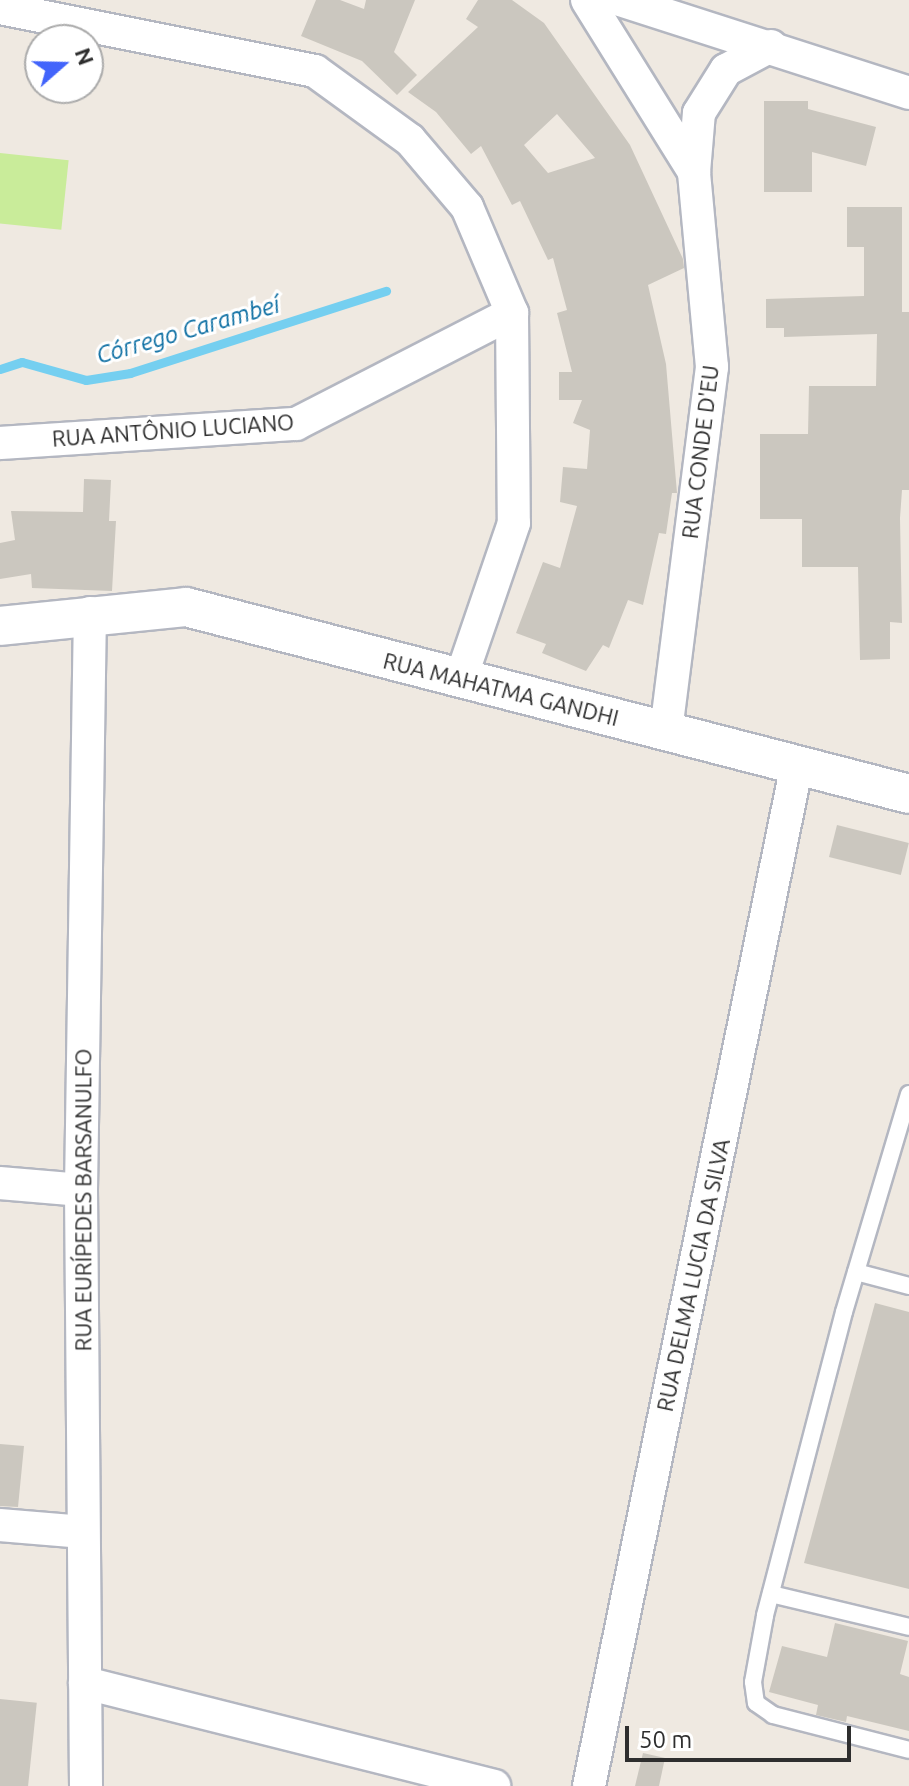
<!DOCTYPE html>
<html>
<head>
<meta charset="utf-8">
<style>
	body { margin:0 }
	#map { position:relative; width:909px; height:1786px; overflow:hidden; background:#efe9e1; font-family:Ubuntu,sans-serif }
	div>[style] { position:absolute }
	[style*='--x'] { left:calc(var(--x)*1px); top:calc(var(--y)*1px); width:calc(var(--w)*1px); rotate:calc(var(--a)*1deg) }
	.pitch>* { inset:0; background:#c9ec9a; transform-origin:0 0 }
	.stream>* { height:9px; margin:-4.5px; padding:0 4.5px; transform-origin:4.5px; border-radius:4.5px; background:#75cff0 }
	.building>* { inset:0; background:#cbc7bf; transform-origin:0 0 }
	.roads { filter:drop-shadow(2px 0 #b4b7c1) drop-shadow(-2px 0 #b4b7c1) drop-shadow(0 2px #b4b7c1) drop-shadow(0 -2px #b4b7c1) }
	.service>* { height:16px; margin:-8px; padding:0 8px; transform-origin:8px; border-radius:8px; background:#fff }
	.minor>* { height:32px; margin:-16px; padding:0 16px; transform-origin:16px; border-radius:16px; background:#fff }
	.tertiary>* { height:38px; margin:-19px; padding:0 19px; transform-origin:19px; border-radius:19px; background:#fff }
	span { translate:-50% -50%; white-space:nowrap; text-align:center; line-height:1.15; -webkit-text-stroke:6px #fff; paint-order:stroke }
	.street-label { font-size:22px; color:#2e2e2e }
	.water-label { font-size:24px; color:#0d6fa3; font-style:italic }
	.north { position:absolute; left:24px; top:24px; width:80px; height:80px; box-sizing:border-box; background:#fff; border:2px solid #ababab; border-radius:50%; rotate:70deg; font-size:22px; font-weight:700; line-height:32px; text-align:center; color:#2e2e2e }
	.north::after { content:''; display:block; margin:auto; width:28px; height:36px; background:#4264fb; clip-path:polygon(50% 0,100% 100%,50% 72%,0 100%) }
	.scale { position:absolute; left:625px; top:1726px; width:226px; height:36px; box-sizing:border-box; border:4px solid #2e2e2e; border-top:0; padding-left:10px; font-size:24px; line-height:28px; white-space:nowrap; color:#2e2e2e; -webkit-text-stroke:6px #fff; paint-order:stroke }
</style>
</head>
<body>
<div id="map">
	<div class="pitch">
		<i style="left:0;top:153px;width:69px;height:70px;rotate:6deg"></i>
	</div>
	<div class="stream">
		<i style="--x:0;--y:369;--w:23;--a:-18"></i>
		<i style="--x:22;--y:362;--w:66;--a:15.7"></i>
		<i style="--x:86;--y:380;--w:45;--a:-9"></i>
		<i style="--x:130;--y:373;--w:269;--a:-17.8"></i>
	</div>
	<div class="building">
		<i style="clip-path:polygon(316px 0,340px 0,364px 9px,366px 0,415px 0,394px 52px,417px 75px,397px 95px,362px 61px,301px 36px)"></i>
		<i style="clip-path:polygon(evenodd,478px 0,512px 0,544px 23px,630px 145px,683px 259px,684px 268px,648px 285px,666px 364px,677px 493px,672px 493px,666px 534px,659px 533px,643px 605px,628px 600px,609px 648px,603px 645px,586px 671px,542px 653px,546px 644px,516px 633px,543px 562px,560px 568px,577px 506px,560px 502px,563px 467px,587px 469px,590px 430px,573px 423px,582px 400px,559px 400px,559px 372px,572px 372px,557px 313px,567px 310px,553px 258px,548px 260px,520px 201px,512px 205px,481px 146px,471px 154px,436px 112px,408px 92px,478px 27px,466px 19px,478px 0,557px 114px,595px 158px,548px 173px,524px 145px,557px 114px)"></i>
		<i style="clip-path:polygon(764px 101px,808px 101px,808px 109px,876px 127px,866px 166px,812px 152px,812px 192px,764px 192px)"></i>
		<i style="clip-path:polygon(847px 207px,902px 207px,902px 312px,909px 312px,909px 490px,902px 490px,900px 518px,902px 623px,890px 622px,890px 659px,860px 660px,858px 567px,802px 567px,802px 519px,760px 519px,760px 434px,808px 434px,809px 386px,876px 386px,877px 334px,784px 337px,784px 328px,766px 328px,766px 299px,864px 296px,864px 247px,847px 247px)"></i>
		<i style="clip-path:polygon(84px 479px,111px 480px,109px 521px,116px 521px,112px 591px,32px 588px,31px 574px,0 579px,0 543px,15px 540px,11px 511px,83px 512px)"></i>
		<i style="left:837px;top:825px;width:74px;height:33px;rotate:14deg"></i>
		<i style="clip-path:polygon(875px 1303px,909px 1312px,909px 1589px,804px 1563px)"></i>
		<i style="clip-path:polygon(0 1444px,24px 1446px,18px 1507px,0 1506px)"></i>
		<i style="clip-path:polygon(835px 1623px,908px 1641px,900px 1674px,909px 1677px,909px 1731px,847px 1716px,846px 1722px,816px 1715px,818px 1705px,769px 1692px,782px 1646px,827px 1657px)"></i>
		<i style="left:0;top:1699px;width:37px;height:87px;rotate:6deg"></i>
		<i style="clip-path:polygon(643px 1753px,665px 1758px,659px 1786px,635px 1786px)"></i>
	</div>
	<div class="roads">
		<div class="service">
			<i style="--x:909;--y:1094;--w:227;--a:106.6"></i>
			<i style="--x:844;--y:1312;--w:314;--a:104.6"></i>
			<i style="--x:765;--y:1616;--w:67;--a:100.3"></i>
			<i style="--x:753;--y:1682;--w:21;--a:82"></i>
			<i style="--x:756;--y:1703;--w:21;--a:35"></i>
			<i style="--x:773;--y:1715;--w:140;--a:14.4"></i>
			<i style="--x:856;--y:1272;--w:55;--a:14.8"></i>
			<i style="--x:771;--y:1594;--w:142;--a:13.4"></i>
		</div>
		<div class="minor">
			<i style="--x:587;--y:0;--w:203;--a:58.1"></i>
			<i style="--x:620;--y:0;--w:304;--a:17.8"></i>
			<i style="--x:0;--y:8;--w:321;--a:11.3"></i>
			<i style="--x:315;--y:71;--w:117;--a:36"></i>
			<i style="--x:410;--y:140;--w:88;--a:49.6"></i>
			<i style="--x:467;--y:207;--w:115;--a:67"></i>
			<i style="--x:512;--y:313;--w:210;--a:89.5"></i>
			<i style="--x:514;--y:523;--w:164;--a:108.9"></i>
			<i style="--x:0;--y:443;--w:297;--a:-3.7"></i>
			<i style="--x:296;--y:424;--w:243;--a:-27.2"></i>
			<i style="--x:666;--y:731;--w:367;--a:-82.8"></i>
			<i style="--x:712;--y:367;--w:196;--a:-95.3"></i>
			<i style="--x:694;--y:172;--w:59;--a:-85.2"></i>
			<i style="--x:699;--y:113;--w:51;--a:-57.9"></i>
			<i style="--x:726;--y:70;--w:51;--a:-28.1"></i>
			<i style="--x:0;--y:1183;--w:81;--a:4.9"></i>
			<i style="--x:0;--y:1525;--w:83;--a:4.8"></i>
			<i style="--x:85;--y:1683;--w:422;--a:14.1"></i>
			<i style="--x:86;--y:1786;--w:596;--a:-90.48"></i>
			<i style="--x:81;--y:1190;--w:577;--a:-89.11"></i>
			<i style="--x:589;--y:1786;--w:1042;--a:-78.49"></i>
		</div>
		<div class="tertiary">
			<i style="--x:0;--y:626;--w:187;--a:-5.8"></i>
			<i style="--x:186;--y:607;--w:747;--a:14.5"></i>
		</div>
	</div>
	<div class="street-label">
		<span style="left:173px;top:430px;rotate:-4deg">RUA ANTÔNIO LUCIANO</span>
		<span style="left:700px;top:452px;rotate:-83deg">RUA CONDE D'EU</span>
		<span style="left:501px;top:689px;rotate:14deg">RUA MAHATMA GANDHI</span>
		<span style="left:83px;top:1200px;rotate:-90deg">RUA EURÍPEDES BARSANULFO</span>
		<span style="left:693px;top:1275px;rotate:-78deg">RUA DELMA LUCIA DA SILVA</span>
	</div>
	<div class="water-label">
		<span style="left:188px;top:330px;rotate:-16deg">Córrego Carambeí</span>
	</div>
	<div class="north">N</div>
	<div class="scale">50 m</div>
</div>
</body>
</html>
